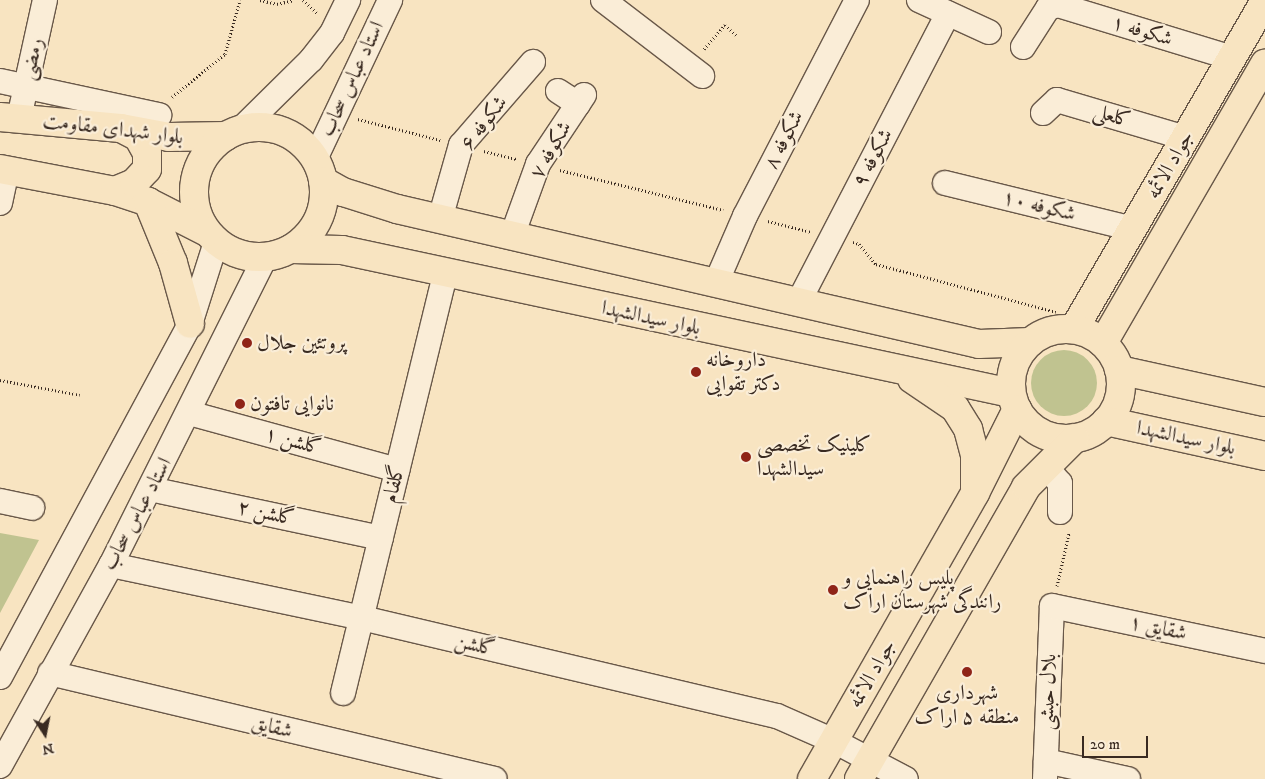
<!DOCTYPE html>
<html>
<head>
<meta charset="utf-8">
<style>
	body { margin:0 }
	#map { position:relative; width:1265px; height:779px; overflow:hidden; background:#f8e4c1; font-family:"IM FELL DW Pica",Amiri,serif }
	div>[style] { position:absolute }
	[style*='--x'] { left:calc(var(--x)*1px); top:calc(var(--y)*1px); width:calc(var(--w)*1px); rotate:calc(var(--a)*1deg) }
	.green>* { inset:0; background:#c0c390 }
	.round { border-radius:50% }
	.path>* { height:3px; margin-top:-1.5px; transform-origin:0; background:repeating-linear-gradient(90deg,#392a21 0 1px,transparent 0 3.5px) }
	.roads { filter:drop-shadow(1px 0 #695849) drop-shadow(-1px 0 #695849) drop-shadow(0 1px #695849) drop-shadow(0 -1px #695849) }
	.minor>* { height:24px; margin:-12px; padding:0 12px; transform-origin:12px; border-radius:12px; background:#faedd7 }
	.major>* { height:28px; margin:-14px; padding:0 14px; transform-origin:14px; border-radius:14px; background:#f8e4c1 }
	.major>.ring { margin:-14px; padding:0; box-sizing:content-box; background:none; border:28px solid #f8e4c1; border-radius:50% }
	.dots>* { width:14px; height:14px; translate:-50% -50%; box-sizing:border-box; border:2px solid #faedd7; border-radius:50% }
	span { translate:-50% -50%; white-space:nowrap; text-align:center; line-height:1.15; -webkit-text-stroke:4.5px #faedd7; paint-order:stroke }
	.street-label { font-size:21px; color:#392a21 }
	.poi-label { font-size:21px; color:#392a21 }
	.left { translate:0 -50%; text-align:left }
	.north { position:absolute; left:20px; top:709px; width:50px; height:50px; -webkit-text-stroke:4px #faedd7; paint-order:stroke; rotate:169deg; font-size:14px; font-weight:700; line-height:20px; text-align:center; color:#392a21 }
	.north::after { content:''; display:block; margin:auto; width:18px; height:22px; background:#392a21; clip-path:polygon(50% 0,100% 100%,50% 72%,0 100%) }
	.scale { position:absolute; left:1082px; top:736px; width:66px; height:22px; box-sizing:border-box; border:2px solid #392a21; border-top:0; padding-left:6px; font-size:15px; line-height:18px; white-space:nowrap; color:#392a21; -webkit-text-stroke:4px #faedd7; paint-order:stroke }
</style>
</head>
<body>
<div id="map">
	<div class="green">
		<i class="round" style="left:1031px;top:350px;width:66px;height:66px"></i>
		<i style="clip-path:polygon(0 533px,39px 540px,0 613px)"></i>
	</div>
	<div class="path">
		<i style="--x:260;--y:0;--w:17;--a:13"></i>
		<i style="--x:277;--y:4;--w:17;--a:-13"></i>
		<i style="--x:303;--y:0;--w:19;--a:43"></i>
		<i style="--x:704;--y:49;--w:32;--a:-49"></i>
		<i style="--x:725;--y:25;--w:15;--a:42"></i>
		<i style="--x:172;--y:97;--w:68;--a:-39.1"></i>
		<i style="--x:225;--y:54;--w:56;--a:-74.5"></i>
		<i style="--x:358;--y:119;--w:85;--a:14.4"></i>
		<i style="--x:484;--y:151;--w:34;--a:14"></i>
		<i style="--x:560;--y:170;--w:168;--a:13.8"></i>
		<i style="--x:768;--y:221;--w:44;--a:14.3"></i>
		<i style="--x:853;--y:242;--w:6;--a:18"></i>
		<i style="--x:859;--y:244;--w:26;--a:50"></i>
		<i style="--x:876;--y:264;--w:186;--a:14.9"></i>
		<i style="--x:0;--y:380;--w:81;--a:10.6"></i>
		<i style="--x:1057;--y:586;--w:54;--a:-77.2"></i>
	</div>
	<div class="roads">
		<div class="minor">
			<i style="--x:603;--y:0;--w:125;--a:37.5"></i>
			<i style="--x:919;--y:0;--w:77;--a:24.6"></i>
			<i style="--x:1060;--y:0;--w:5;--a:112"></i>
			<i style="--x:1058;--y:5;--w:182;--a:16.9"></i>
			<i style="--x:1023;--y:47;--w:46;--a:-57.3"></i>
			<i style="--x:1048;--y:8;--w:10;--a:-17"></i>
			<i style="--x:0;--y:81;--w:163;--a:12.1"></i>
			<i style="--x:558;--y:91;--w:24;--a:33"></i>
			<i style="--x:1043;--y:113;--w:19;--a:-43"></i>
			<i style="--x:1057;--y:100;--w:134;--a:16.5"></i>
			<i style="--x:19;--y:118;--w:121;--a:-77.6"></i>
			<i style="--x:240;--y:130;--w:100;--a:-44.6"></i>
			<i style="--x:311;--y:60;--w:34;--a:-52"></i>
			<i style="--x:332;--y:33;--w:37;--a:-64"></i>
			<i style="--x:315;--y:159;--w:176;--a:-64.7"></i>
			<i style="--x:945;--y:183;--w:194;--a:13.7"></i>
			<i style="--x:0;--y:203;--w:34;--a:-78"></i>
			<i style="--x:440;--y:219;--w:77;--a:-74.2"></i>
			<i style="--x:461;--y:145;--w:110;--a:-49.1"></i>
			<i style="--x:512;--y:236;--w:77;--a:-70.1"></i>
			<i style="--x:538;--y:164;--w:83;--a:-56.3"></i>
			<i style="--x:716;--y:283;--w:73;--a:-66.6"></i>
			<i style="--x:745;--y:216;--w:243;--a:-62.6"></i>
			<i style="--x:798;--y:303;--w:326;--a:-62.6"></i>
			<i style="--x:189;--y:413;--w:216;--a:15.3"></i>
			<i style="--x:1046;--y:467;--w:21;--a:49"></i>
			<i style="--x:1060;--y:483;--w:29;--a:90"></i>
			<i style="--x:150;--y:489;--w:236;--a:12"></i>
			<i style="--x:0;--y:501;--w:33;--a:12"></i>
			<i style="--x:111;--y:565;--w:257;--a:11.9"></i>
			<i style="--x:362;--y:618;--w:426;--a:13.3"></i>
			<i style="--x:777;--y:716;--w:62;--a:23.7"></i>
			<i style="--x:834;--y:741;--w:81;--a:27.8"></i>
			<i style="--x:50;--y:673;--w:457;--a:13.4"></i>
			<i style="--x:0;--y:677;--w:401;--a:-61.7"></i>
			<i style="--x:190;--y:324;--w:86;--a:-72.4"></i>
			<i style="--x:343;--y:693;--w:431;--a:-76.3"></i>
			<i style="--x:1046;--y:761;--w:84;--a:12.4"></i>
			<i style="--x:0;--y:766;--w:230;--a:-61.1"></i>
			<i style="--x:111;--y:565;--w:344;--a:-63.4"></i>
			<i style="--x:1045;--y:779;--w:173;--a:-87.7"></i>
			<i style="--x:1052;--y:606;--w:218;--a:11.9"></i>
		</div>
		<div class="major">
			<i style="--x:0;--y:117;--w:121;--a:5.2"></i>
			<i style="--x:121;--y:128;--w:49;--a:10.6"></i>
			<i style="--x:169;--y:137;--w:57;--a:-1"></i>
			<i class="ring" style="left:194px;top:127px;width:102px;height:102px"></i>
			<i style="--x:0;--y:169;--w:117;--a:10.8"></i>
			<i style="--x:115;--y:191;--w:35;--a:18"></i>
			<i style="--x:148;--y:202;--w:66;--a:27"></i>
			<i style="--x:323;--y:181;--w:23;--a:29"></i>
			<i style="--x:343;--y:192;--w:57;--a:17.5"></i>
			<i style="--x:397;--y:209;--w:597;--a:13.06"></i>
			<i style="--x:979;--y:344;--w:51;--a:-2.2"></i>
			<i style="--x:115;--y:191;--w:21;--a:-23"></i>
			<i style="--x:134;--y:183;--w:19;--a:-47"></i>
			<i style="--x:147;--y:169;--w:16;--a:-90"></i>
			<i style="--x:147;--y:153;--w:18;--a:-119"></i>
			<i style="--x:138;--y:137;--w:19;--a:-152"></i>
			<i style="--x:148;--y:202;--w:66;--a:67.7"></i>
			<i style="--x:173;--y:263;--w:63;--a:74.4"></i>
			<i style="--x:291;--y:249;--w:51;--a:1.1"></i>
			<i style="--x:342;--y:250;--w:684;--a:12.07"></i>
			<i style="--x:1074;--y:329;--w:380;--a:-59.8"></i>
			<i class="ring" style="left:1011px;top:329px;width:82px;height:82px"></i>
			<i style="--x:1103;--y:343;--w:323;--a:-59.9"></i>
			<i style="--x:1119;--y:370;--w:149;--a:12.4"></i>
			<i style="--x:912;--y:379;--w:52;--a:34"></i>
			<i style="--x:955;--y:408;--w:25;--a:58"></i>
			<i style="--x:968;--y:429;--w:27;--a:75"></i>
			<i style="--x:975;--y:455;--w:33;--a:90"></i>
			<i style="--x:1106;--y:421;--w:163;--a:12.4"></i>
			<i style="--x:812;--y:779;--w:329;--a:-60.3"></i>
			<i style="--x:975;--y:493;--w:94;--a:-63.4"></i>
			<i style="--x:859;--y:779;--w:336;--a:-60.2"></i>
			<i style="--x:1026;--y:487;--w:69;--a:-45"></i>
		</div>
	</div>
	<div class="dots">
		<i style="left:247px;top:343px;background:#8f2418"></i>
		<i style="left:696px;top:372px;background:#8f2418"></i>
		<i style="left:240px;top:404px;background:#8f2418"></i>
		<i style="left:746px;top:457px;background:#8f2418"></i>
		<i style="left:833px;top:590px;background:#8f2418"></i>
		<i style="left:967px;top:672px;background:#8f2418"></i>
	</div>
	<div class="street-label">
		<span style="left:1142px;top:31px;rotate:17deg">شکوفه ۱</span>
		<span style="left:32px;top:59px;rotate:-77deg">رمضی</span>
		<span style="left:352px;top:79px;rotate:-65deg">استاد عباس سحاب</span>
		<span style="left:1112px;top:116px;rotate:16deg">کلعلی</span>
		<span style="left:484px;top:123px;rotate:-52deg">شکوفه ۶</span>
		<span style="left:113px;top:129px;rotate:7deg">بلوار شهدای مقاومت</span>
		<span style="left:784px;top:140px;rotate:-63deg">شکوفه ۸</span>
		<span style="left:551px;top:150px;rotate:-60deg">شکوفه ۷</span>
		<span style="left:873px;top:158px;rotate:-62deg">شکوفه ۹</span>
		<span style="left:1170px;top:165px;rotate:-60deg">جواد الائمه</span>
		<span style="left:1039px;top:206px;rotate:14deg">شکوفه ۱۰</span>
		<span style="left:651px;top:318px;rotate:12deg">بلوار سیدالشهدا</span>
		<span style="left:1186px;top:438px;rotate:12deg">بلوار سیدالشهدا</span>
		<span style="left:293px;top:441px;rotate:15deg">گلشن ۱</span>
		<span style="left:394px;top:484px;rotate:-77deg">گلفام</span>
		<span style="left:266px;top:513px;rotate:12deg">گلشن ۲</span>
		<span style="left:137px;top:514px;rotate:-62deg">استاد عباس سحاب</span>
		<span style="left:1158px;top:628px;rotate:12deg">شقایق ۱</span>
		<span style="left:475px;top:645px;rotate:13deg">گلشن</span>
		<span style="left:872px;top:674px;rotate:-60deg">جواد الائمه</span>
		<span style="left:1048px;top:692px;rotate:-88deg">بلال حبشی</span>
		<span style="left:272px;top:727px;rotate:14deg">شقایق</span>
	</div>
	<div class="poi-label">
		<span class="left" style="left:257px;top:343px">پروتئین جلال</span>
		<span class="left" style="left:706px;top:372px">داروخانه<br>دکتر تقوایی</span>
		<span class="left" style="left:250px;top:404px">نانوایی تافتون</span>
		<span class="left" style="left:757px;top:457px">کلینیک تخصصی<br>سیدالشهدا</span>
		<span class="left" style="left:843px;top:590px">پلیس راهنمایی و<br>رانندگی شهرستان اراک</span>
		<span style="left:967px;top:705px">شهرداری<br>منطقه ۵ اراک</span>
	</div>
	<div class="north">N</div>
	<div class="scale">20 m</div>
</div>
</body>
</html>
